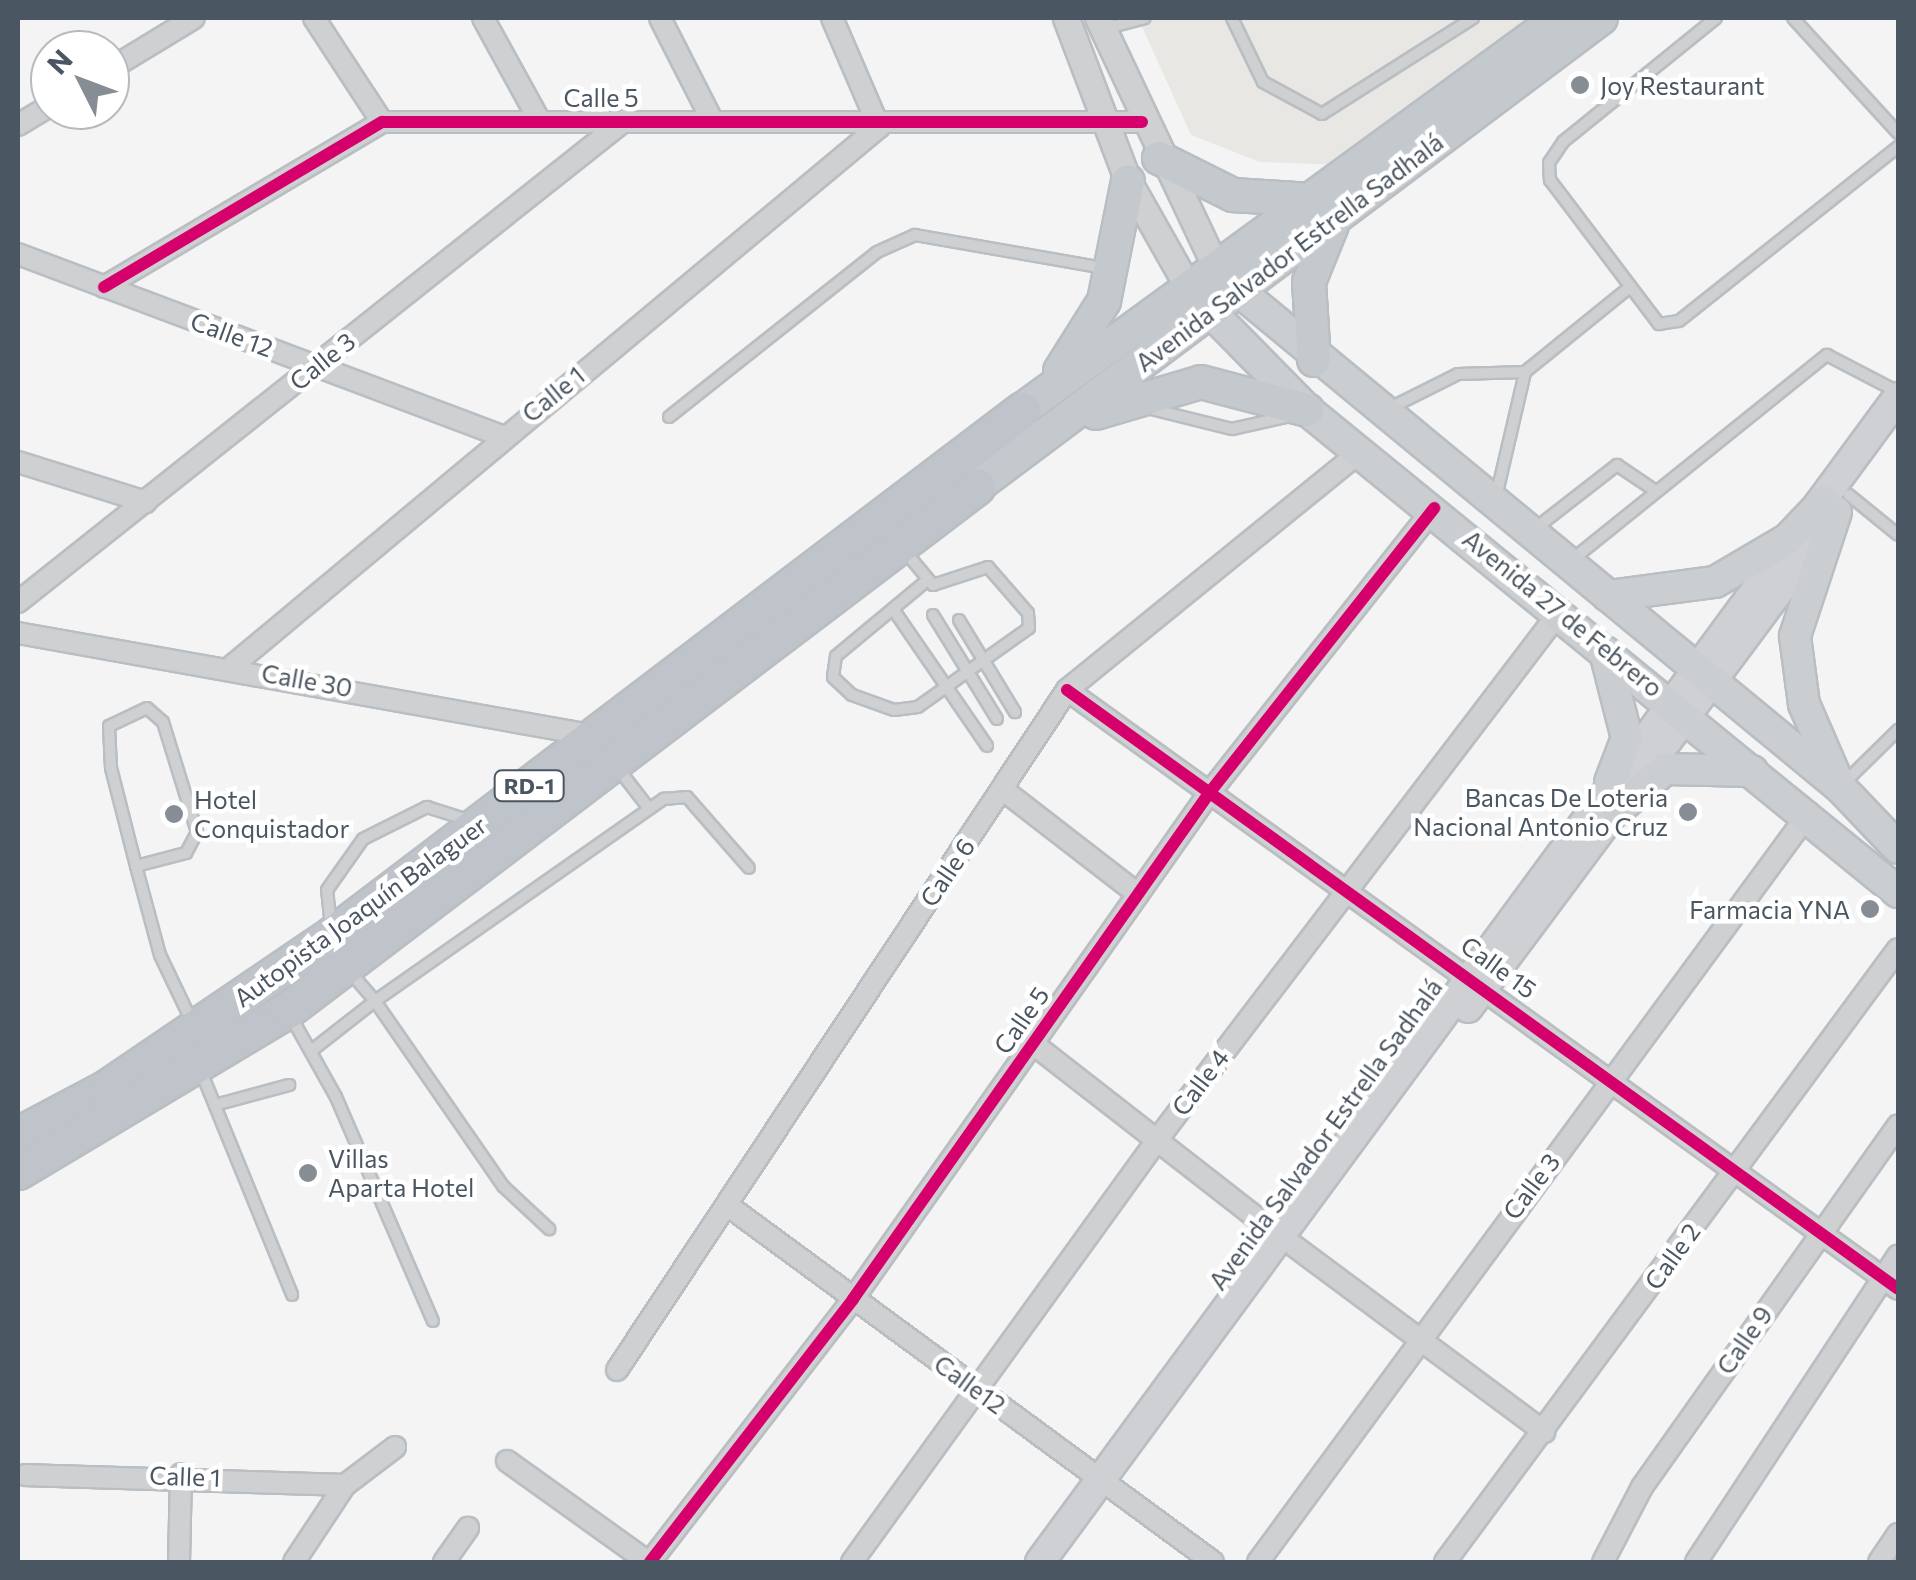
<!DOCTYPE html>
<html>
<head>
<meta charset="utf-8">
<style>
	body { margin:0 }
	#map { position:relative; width:1916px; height:1580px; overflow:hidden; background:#f4f4f4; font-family:Commissioner,sans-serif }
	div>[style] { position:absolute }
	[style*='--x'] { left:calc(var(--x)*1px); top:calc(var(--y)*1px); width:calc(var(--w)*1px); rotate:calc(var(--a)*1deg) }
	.commercial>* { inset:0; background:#e8e7e3 }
	.roads { filter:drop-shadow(2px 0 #b9bec3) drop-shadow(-2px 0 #b9bec3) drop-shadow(0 2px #b9bec3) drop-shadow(0 -2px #b9bec3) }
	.service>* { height:10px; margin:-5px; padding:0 5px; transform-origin:5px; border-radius:5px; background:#ced0d2 }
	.minor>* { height:20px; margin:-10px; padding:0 10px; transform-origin:10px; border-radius:10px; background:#ced0d2 }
	.tertiary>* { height:25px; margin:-12.5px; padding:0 12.5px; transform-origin:12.5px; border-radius:12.5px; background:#ced0d2 }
	.secondary>* { height:28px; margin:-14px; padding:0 14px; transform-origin:14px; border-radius:14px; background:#ced0d4 }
	.primary>* { height:30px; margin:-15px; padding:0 15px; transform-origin:15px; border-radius:15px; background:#caced1 }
	.trunk>* { height:32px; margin:-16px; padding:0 16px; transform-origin:16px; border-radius:16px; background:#c4c9cd }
	.motorway>* { height:35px; margin:-17.5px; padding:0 17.5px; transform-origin:17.5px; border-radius:17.5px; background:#bec4c9 }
	.cycleway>* { height:12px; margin:-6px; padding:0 6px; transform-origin:6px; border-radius:6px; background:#d6006c }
	.dots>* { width:28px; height:28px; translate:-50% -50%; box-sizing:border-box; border:5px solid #fff; border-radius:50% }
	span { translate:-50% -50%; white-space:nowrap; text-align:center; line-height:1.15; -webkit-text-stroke:9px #fff; paint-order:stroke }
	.shield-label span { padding:2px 8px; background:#fff; border:2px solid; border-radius:8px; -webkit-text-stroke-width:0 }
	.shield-label { font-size:22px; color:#4a5661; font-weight:700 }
	.poi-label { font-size:25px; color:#4a5661 }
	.left { translate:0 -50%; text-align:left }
	.right { translate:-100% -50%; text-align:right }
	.street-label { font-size:25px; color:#4a5661 }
	.frame { position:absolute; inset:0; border:20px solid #4a5661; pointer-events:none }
	.north { position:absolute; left:30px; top:30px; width:100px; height:100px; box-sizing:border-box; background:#fff; border:2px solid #b7bbc0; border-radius:50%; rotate:312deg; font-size:28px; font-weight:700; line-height:40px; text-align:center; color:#4a5661 }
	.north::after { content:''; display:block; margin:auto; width:35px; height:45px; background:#868d94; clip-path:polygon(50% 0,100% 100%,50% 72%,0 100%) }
</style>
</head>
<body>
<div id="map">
	<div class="commercial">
		<i style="clip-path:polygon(1138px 18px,1531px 18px,1341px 165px,1260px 162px,1191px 135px)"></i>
	</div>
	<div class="roads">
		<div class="service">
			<i style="--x:1232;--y:18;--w:71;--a:64.2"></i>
			<i style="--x:1263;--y:82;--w:67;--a:28.5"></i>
			<i style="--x:1322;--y:114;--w:179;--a:-32.4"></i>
			<i style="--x:1716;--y:18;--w:197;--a:141"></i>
			<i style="--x:1563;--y:142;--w:25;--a:124"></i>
			<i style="--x:1549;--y:163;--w:17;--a:87"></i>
			<i style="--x:1550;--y:180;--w:181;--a:52.9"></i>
			<i style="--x:1659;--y:324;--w:20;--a:-9"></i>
			<i style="--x:1679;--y:321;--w:280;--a:-38.5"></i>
			<i style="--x:1793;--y:18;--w:156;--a:47.6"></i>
			<i style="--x:1104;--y:29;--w:42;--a:-15"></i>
			<i style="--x:1147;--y:408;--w:88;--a:13.9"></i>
			<i style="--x:1232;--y:429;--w:59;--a:-12.6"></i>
			<i style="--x:1390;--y:408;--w:76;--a:-26.6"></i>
			<i style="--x:1458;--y:374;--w:67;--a:-1.7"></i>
			<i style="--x:1525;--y:372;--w:135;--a:-39"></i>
			<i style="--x:669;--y:417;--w:265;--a:-38.4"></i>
			<i style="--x:877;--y:252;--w:42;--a:-24.1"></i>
			<i style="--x:915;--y:235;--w:192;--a:9.9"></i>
			<i style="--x:1849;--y:495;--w:63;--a:39.2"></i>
			<i style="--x:1496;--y:497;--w:128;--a:-76.9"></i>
			<i style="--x:1536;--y:528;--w:103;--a:-37.9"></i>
			<i style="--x:1617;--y:465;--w:45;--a:34"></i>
			<i style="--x:903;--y:549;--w:47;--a:50.2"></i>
			<i style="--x:933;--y:585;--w:58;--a:-18.1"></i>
			<i style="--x:988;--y:567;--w:61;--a:49"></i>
			<i style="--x:1028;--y:613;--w:15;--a:86"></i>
			<i style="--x:1029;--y:628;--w:136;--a:144.6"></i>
			<i style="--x:918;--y:707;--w:24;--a:173"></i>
			<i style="--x:894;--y:710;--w:45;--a:-160.3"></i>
			<i style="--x:852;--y:695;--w:26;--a:-137"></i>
			<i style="--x:833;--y:677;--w:21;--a:-82"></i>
			<i style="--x:836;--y:656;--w:116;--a:-39.7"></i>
			<i style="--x:1573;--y:559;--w:326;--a:-38.8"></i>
			<i style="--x:1827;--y:355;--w:80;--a:27.5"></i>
			<i style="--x:893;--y:609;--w:166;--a:55.5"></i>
			<i style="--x:933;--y:615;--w:122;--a:58.4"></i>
			<i style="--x:959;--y:620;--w:108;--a:58.7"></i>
			<i style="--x:616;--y:766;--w:51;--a:52.2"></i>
			<i style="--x:1844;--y:783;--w:76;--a:-44.5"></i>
			<i style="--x:136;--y:866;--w:52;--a:-14.6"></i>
			<i style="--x:186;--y:853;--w:24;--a:-62"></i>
			<i style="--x:197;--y:832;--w:115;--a:-107.2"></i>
			<i style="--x:163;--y:722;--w:21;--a:-139"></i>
			<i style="--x:147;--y:708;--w:42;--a:154.7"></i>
			<i style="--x:109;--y:726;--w:42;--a:87.3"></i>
			<i style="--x:111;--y:768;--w:101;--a:75.7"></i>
			<i style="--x:136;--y:866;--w:92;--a:74.9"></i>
			<i style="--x:160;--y:955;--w:76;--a:64.4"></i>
			<i style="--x:331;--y:927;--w:37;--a:-96"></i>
			<i style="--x:327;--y:890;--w:62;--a:-54.8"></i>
			<i style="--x:363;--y:839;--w:72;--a:-26.6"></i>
			<i style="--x:427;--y:807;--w:43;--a:17.6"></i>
			<i style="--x:350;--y:972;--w:38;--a:49"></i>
			<i style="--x:375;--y:1001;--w:353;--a:-35"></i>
			<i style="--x:664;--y:799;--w:23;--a:-5"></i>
			<i style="--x:687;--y:797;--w:94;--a:48.9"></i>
			<i style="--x:290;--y:1015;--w:94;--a:60.7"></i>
			<i style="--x:336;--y:1097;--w:244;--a:66.6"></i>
			<i style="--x:311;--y:1051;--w:81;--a:-38"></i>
			<i style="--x:375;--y:1001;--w:226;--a:55.3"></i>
			<i style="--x:504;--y:1187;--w:62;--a:43"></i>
			<i style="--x:200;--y:1069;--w:244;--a:67.8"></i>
			<i style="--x:215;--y:1105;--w:77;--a:-15.1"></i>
		</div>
		<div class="minor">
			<i style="--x:314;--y:18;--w:124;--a:56.8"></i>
			<i style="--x:483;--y:18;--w:116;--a:61.2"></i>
			<i style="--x:660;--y:18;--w:114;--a:63"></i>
			<i style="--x:110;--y:69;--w:98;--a:-31.3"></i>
			<i style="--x:18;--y:125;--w:37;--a:-31"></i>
			<i style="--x:18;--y:254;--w:517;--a:20.61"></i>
			<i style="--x:104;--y:287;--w:323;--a:-30.7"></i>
			<i style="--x:382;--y:122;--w:760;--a:0"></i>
			<i style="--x:18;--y:462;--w:134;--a:17.4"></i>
			<i style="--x:18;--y:602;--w:775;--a:-38.45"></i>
			<i style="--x:18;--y:633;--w:586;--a:10.12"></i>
			<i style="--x:232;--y:666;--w:842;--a:-39.8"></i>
			<i style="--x:879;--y:127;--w:119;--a:-113.3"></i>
			<i style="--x:1067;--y:690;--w:1024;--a:35.78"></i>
			<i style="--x:1002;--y:789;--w:172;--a:37.7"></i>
			<i style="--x:1032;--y:1043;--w:313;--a:37.9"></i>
			<i style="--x:727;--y:1205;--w:603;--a:36.3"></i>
			<i style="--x:1294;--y:1246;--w:312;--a:36.6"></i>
			<i style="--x:617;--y:1370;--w:815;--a:-56.5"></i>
			<i style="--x:1067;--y:690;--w:379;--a:-39.1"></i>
			<i style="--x:507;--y:1461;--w:173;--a:35.6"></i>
			<i style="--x:25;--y:1475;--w:320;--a:1.8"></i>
			<i style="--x:179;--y:1562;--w:88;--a:-88.7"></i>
			<i style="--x:294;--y:1562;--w:92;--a:-56.5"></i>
			<i style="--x:345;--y:1485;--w:63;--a:-37.2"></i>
			<i style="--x:444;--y:1562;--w:42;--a:-54.8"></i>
			<i style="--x:650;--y:1562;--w:332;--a:-52.3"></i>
			<i style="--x:853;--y:1299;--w:620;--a:-54.85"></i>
			<i style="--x:1210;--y:792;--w:362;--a:-51.7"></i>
			<i style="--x:852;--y:1562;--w:526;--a:-54.13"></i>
			<i style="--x:1160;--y:1136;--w:661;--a:-52.68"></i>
			<i style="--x:1258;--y:1562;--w:930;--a:-53.66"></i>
			<i style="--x:1445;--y:1562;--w:762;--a:-53.54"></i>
			<i style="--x:1603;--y:1562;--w:85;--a:-62.5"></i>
			<i style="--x:1642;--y:1487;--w:443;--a:-54.7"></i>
			<i style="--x:1696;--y:1562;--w:367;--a:-56.6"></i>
			<i style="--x:1879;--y:1562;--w:34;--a:-56"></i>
		</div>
		<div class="tertiary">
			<i style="--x:1066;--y:18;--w:174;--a:69.2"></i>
			<i style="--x:1128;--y:181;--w:124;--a:60.5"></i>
			<i style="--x:1098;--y:18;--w:276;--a:64.7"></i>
		</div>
		<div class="secondary">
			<i style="--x:1468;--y:1008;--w:592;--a:-53.3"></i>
			<i style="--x:1040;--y:1562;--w:1447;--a:-53.63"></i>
		</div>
		<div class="primary">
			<i style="--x:1222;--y:277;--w:801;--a:39.53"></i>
			<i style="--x:1840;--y:787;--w:84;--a:46.4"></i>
			<i style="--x:1194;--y:295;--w:161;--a:45.5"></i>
			<i style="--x:1307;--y:410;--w:763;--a:39.2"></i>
			<i style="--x:1836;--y:512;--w:131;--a:108.3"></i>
			<i style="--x:1795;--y:636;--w:69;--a:82.5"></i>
			<i style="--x:1804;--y:704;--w:83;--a:66.5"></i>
			<i style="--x:1608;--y:596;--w:108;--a:-7.5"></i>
			<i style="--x:1715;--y:582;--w:85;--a:-30.5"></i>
			<i style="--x:1788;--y:539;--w:52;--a:-46.5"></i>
			<i style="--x:1605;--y:652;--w:89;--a:75.7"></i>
			<i style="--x:1627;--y:738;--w:47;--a:111.1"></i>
			<i style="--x:1617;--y:810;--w:63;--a:-40.5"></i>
			<i style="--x:1665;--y:769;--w:87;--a:1.3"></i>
		</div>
		<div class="trunk">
			<i style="--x:1159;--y:158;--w:83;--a:26.6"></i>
			<i style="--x:1233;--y:195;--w:79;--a:3.6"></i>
			<i style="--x:1314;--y:360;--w:78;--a:-93.7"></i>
			<i style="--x:1309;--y:282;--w:61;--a:-68"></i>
			<i style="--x:1060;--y:371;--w:83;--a:-57.8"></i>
			<i style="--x:1104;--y:301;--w:122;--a:-78.7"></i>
			<i style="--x:1022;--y:410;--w:665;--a:-36.13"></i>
			<i style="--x:1096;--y:413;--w:109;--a:-16.4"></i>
			<i style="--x:1201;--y:382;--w:110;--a:14.8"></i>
			<i style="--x:977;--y:486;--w:780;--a:-36.87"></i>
		</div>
		<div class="motorway">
			<i style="--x:18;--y:1135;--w:98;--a:-27.9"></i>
			<i style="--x:105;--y:1089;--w:276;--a:-34.2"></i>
			<i style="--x:333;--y:934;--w:866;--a:-37.25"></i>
			<i style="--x:18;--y:1171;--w:313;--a:-30.9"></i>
			<i style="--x:287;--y:1010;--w:866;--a:-37.21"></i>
		</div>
	</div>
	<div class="cycleway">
		<i style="--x:104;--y:287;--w:323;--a:-30.7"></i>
		<i style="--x:382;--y:122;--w:760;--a:0"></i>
		<i style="--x:1067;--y:690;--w:1024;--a:35.78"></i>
		<i style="--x:650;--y:1562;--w:332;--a:-52.3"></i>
		<i style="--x:853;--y:1299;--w:620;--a:-54.85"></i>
		<i style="--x:1210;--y:792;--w:362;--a:-51.7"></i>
	</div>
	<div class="dots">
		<i style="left:1580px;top:85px;background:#868d94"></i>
		<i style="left:1688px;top:812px;background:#868d94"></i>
		<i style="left:174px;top:814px;background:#868d94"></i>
		<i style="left:1870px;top:909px;background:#868d94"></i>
		<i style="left:308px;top:1173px;background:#868d94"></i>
	</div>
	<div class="shield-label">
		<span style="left:529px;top:786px">RD-1</span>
	</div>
	<div class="poi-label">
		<span class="left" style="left:1600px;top:85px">Joy Restaurant</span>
		<span class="right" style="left:1668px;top:812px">Bancas De Loteria<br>Nacional Antonio Cruz</span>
		<span class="left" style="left:194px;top:814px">Hotel<br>Conquistador</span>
		<span class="right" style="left:1850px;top:909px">Farmacia YNA</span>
		<span class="left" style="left:328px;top:1173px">Villas<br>Aparta Hotel</span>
	</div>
	<div class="street-label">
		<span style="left:601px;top:97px">Calle 5</span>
		<span style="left:1289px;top:252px;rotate:-37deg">Avenida Salvador Estrella Sadhalá</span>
		<span style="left:232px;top:334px;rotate:20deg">Calle 12</span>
		<span style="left:322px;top:361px;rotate:-39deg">Calle 3</span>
		<span style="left:553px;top:394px;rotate:-39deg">Calle 1</span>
		<span style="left:1563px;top:613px;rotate:39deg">Avenida 27 de Febrero</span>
		<span style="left:307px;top:680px;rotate:10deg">Calle 30</span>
		<span style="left:947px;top:872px;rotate:-56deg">Calle 6</span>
		<span style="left:360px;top:911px;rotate:-36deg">Autopista Joaquín Balaguer</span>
		<span style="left:1499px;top:967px;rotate:36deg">Calle 15</span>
		<span style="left:1021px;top:1020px;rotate:-55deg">Calle 5</span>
		<span style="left:1200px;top:1082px;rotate:-53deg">Calle 4</span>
		<span style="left:1325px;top:1134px;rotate:-54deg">Avenida Salvador Estrella Sadhalá</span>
		<span style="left:1531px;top:1186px;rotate:-53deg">Calle 3</span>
		<span style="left:1672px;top:1256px;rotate:-54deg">Calle 2</span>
		<span style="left:1744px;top:1340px;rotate:-55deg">Calle 9</span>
		<span style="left:970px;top:1384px;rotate:36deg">Calle12</span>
		<span style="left:185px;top:1476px;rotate:2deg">Calle 1</span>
	</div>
	<div class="frame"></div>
	<div class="north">N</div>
</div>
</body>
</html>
